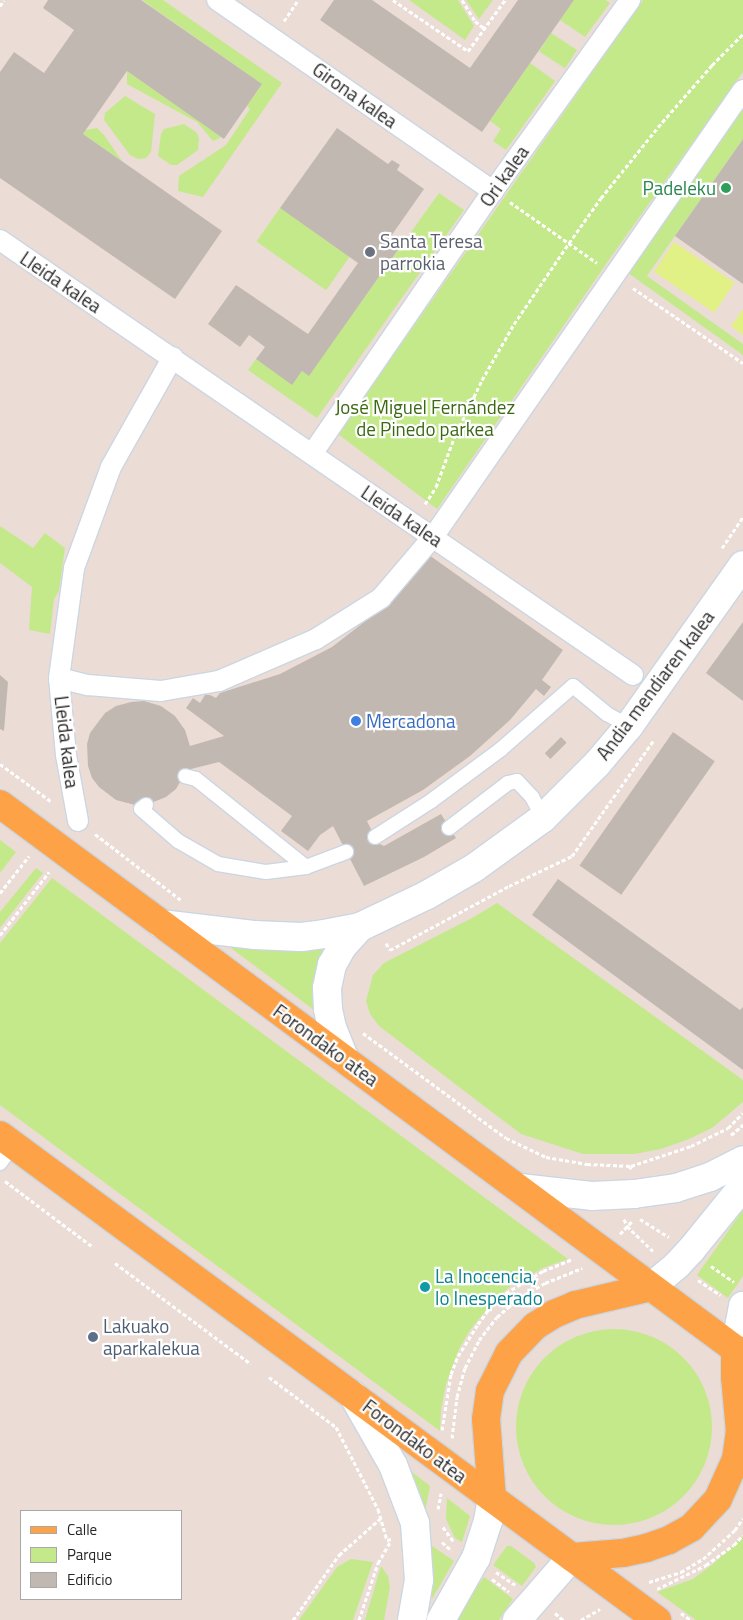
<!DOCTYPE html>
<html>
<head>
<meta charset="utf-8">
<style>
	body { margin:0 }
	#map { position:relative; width:743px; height:1620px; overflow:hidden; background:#ebdcd6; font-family:"Titillium Web",sans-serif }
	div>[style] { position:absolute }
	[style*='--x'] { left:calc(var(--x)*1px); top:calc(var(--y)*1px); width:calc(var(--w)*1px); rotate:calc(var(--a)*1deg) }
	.green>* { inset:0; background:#c4e98b; transform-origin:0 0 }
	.round { border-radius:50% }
	.pitch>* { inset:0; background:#e1f185; transform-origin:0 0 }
	.building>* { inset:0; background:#c2b8b2; transform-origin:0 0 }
	.path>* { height:3px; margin-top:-1.5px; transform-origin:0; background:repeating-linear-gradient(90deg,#fff 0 4px,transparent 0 6.5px) }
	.roads { filter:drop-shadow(1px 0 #cbd6e2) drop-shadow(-1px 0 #cbd6e2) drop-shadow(0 1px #cbd6e2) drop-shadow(0 -1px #cbd6e2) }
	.service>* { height:14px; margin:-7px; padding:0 7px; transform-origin:7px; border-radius:7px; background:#fff }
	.pedestrian>* { height:20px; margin:-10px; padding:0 10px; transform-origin:10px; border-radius:10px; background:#fff }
	.minor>* { height:28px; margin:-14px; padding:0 14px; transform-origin:14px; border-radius:14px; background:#fff }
	.tertiary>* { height:28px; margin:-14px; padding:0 14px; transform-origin:14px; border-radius:14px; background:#fff }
	.primary>* { height:28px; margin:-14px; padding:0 14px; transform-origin:14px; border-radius:14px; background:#fea248 }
	.dots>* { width:14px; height:14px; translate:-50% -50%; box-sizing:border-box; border:2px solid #fff; border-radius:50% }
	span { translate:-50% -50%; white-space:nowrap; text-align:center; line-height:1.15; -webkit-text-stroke:4.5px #fff; paint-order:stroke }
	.street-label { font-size:19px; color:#262626 }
	.leisure-label { font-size:19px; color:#27864d }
	.right { translate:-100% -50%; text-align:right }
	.worship-label { font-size:19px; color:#5b616d }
	.left { translate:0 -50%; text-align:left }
	.park-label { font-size:19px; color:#3b6812 }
	.shop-label { font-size:19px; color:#366cbe }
	.culture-label { font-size:19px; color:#0d838f }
	.service-label { font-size:19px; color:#4e5e75 }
	.legend { position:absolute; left:20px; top:1510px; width:162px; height:90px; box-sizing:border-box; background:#fff; border:1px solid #a8a8a8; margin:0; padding:6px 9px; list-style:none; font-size:15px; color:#262626 }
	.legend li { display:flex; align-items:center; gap:10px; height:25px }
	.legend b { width:25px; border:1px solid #a8a8a8 }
</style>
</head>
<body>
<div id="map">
	<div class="green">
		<i style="clip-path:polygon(142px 0,163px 0,282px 83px,203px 197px,178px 191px,179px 176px,226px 145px,250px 109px,247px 106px,262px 84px)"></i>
		<i style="clip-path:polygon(409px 0,458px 0,474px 26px,465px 40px)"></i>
		<i style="clip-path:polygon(466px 0,493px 0,479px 19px)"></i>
		<i style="clip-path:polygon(574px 0,605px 0,610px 3px,585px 37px,560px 20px)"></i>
		<i style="clip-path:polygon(643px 0,743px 0,743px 72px,613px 254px,437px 509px,338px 434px)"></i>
		<i style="left:551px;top:33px;width:31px;height:22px;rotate:33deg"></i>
		<i style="clip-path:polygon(530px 63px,555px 81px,506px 150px,493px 141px,501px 129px,490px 121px)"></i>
		<i style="clip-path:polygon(127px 71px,222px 137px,213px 141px,197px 122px,127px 84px)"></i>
		<i style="clip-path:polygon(125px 96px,155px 114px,151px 152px,146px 158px,138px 159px,130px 155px,104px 120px,105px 113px)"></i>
		<i style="clip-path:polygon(743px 101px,743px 139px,647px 276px,743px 344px,743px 355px,624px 270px)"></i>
		<i style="clip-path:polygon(184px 124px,197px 133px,199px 139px,198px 150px,177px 165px,171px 165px,158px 156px,161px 134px,164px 129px)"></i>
		<i style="clip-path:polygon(97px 128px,104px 135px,122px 161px,83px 134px,86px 130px)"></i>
		<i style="clip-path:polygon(439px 193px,464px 210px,317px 418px,248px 370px,256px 359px,292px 384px,302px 371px,309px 375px)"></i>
		<i style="left:280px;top:208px;width:85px;height:41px;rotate:35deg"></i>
		<i style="clip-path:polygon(0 526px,33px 548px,45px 533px,65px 548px,59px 591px,54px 599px,50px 634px,29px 630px,32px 587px,0 563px)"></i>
		<i style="clip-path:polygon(0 840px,16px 852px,0 873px)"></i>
		<i style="clip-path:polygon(36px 868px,43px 873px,0 928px,0 912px)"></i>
		<i style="clip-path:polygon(52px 878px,568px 1259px,543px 1268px,511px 1286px,496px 1298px,470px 1330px,459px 1349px,446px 1384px,441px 1410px,440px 1431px,0 1105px,0 943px)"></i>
		<i style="clip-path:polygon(497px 903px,743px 1080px,743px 1102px,712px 1128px,689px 1139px,661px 1149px,634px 1154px,583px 1154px,521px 1134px,379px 1026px,370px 1014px,366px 1001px,373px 975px,384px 963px,474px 917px)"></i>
		<i style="clip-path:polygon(335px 939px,318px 1013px,223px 942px)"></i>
		<i style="clip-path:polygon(743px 1210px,743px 1276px,728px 1298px,697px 1275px)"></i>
		<i class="round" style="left:516px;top:1329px;width:196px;height:196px"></i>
		<i style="clip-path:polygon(412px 1472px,430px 1486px,425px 1512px,410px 1473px)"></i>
		<i style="clip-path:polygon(447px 1498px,470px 1516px,462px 1542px,455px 1538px,446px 1519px)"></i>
		<i style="clip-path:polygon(743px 1537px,743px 1620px,696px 1620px,657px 1592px,693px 1579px,713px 1564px)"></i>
		<i style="clip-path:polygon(429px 1544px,454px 1561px,432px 1599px,432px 1561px)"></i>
		<i style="clip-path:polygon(507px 1546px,511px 1546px,534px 1563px,536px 1567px,522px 1586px,493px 1565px)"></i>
		<i style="clip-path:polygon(351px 1559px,373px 1562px,353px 1620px,299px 1620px,337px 1567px)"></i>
		<i style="clip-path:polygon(381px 1566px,388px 1576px,390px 1587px,384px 1620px,365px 1620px)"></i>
		<i style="clip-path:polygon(484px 1577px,513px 1599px,499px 1620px,454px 1620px)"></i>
	</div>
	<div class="pitch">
		<i style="left:674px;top:242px;width:73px;height:36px;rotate:34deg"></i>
		<i style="clip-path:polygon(743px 309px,743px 335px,731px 326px)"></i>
	</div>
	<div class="building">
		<i style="clip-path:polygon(48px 0,141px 0,262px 84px,224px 139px,127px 71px,83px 134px,222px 231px,175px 299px,0 178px,0 72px,14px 52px,44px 73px,74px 30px,43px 8px)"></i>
		<i style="clip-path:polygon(334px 0,372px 0,470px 68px,518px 0,574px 0,482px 132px,320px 20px)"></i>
		<i style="clip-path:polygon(337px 128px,388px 164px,392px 160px,400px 165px,397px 170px,424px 189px,389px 239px,400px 247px,309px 376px,302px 371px,292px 385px,256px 359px,265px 347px,249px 335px,240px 347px,208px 324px,236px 285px,308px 334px,358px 263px,280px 208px)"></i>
		<i style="clip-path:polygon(743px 139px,743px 284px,675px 236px)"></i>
		<i style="clip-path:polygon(429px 555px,563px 650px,542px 680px,551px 687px,544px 696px,536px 689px,510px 720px,470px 756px,423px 790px,367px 821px,378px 843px,384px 846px,441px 814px,456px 838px,424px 857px,364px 886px,333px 826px,320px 835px,308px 851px,281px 831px,292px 816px,219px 762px,187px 770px,176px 789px,166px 797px,146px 805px,135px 805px,116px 800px,99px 787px,92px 778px,88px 766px,87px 744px,90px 733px,105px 713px,116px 706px,131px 702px,144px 701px,161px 706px,175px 716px,185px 730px,190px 746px,224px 736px,186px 708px,193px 698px,200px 703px,205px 695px,210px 695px,216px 698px,220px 693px,280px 674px,332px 647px,386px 605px,409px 581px)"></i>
		<i style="clip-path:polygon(743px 622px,743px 701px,706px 673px)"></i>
		<i style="clip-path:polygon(0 675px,8px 682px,4px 731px,0 729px)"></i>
		<i style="left:673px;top:732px;width:51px;height:163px;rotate:35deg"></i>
		<i style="left:561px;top:737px;width:8px;height:23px;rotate:45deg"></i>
		<i style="clip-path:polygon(558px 879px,740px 1010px,743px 1007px,743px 1070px,532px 915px)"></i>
	</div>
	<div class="path">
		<i style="--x:393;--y:0;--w:91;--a:34.2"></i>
		<i style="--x:468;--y:51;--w:63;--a:-54"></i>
		<i style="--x:462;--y:0;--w:25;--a:58"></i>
		<i style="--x:475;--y:21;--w:11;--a:38"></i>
		<i style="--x:0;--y:6;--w:7;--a:-56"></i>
		<i style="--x:284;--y:21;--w:25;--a:-56"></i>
		<i style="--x:510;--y:202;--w:106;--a:35"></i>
		<i style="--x:633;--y:288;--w:133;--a:34.3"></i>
		<i style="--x:425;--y:504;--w:20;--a:-57"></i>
		<i style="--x:436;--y:487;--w:52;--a:-69.8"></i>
		<i style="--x:454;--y:438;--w:64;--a:-64.2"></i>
		<i style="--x:482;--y:380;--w:64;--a:-60.3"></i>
		<i style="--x:514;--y:324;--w:98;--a:-55.8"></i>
		<i style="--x:569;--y:243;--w:55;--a:-54.6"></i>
		<i style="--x:601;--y:198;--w:91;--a:-51.2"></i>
		<i style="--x:658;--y:127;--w:82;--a:-48.9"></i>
		<i style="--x:712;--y:65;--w:44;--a:-45"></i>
		<i style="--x:722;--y:548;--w:37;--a:-56"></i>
		<i style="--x:0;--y:764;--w:64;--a:36.2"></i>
		<i style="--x:95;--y:834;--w:108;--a:37.5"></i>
		<i style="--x:0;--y:893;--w:47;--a:-51.9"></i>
		<i style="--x:0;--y:935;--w:80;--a:-52.1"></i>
		<i style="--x:386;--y:943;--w:8;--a:60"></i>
		<i style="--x:390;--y:950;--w:135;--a:-28.3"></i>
		<i style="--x:509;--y:886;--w:70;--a:-25.5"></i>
		<i style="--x:572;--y:856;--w:141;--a:-54.8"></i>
		<i style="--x:363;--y:1033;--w:177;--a:36.3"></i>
		<i style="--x:506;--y:1138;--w:44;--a:25.4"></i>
		<i style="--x:546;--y:1157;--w:42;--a:9.7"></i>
		<i style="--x:587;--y:1164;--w:44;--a:2.6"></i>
		<i style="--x:631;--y:1166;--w:3;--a:108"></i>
		<i style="--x:731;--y:1135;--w:16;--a:-40"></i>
		<i style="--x:631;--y:1166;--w:63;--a:-18.4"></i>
		<i style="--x:691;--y:1146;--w:41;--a:-25.9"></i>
		<i style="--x:728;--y:1128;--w:21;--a:-45"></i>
		<i style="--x:5;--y:1181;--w:110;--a:36.9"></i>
		<i style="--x:624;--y:1219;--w:8;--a:67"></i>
		<i style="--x:627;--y:1226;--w:36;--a:44"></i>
		<i style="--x:640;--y:1219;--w:34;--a:32"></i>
		<i style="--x:620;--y:1234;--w:19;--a:-47"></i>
		<i style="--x:115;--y:1263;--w:169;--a:36.6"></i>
		<i style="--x:711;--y:1266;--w:28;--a:35"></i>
		<i style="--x:698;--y:1280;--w:27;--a:34"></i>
		<i style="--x:269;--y:1377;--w:84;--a:36.7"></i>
		<i style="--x:336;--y:1427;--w:92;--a:62.9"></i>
		<i style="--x:378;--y:1509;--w:32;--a:74"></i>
		<i style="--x:387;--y:1540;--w:4;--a:-14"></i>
		<i style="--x:442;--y:1430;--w:57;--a:-80.9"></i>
		<i style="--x:451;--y:1374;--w:19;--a:-69"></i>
		<i style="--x:458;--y:1356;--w:38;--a:-58"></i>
		<i style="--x:478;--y:1324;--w:22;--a:-54"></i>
		<i style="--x:491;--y:1306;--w:20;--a:-41"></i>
		<i style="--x:506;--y:1293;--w:43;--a:-30.7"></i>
		<i style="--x:543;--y:1271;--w:32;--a:-22"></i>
		<i style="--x:452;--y:1438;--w:41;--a:-83"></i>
		<i style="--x:457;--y:1397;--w:30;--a:-75"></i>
		<i style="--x:465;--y:1368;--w:31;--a:-63"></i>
		<i style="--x:479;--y:1340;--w:29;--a:-52"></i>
		<i style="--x:497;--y:1317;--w:29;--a:-41"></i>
		<i style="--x:519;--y:1298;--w:30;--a:-30"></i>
		<i style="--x:545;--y:1283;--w:40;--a:-22"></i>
		<i style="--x:438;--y:1509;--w:16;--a:-79"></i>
		<i style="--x:443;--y:1527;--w:19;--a:54"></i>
		<i style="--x:442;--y:1542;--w:13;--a:42"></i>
		<i style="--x:496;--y:1572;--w:23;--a:34"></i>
		<i style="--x:492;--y:1579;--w:21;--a:37"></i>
		<i style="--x:649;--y:1582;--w:34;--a:-17"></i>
		<i style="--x:681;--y:1572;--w:26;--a:-31"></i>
		<i style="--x:703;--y:1559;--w:43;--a:-42.2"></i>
		<i style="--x:735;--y:1530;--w:14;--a:-56"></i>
		<i style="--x:657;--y:1589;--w:55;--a:-26.1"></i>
		<i style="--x:706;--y:1565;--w:34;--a:-36"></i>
		<i style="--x:734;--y:1545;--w:13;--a:-48"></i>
		<i style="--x:555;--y:1613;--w:11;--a:41"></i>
		<i style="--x:681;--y:1613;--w:12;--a:35"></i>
		<i style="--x:293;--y:1620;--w:80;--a:-54.7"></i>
		<i style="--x:339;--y:1555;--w:56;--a:-41.4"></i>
		<i style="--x:359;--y:1620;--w:60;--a:-71.6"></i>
		<i style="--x:378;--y:1563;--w:24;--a:-60"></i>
		<i style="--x:581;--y:1620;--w:22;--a:-30"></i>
	</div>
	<div class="roads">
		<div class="service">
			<i style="--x:146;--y:805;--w:6;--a:141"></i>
			<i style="--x:141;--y:809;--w:49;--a:40.9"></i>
			<i style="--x:178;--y:841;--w:46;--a:29.9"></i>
			<i style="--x:218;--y:864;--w:49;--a:9.5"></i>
			<i style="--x:266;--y:872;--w:40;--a:-7.1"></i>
			<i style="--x:306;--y:867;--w:141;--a:-141.3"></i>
			<i style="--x:196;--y:779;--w:11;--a:-165"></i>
			<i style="--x:449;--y:828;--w:74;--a:-37.3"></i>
			<i style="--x:508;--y:783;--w:9;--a:-13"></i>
			<i style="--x:517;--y:781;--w:22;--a:47"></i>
			<i style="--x:532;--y:797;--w:24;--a:62"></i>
			<i style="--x:375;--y:837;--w:67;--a:-32.7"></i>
			<i style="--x:431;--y:801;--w:86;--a:-36.5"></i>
			<i style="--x:500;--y:750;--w:97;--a:-41.2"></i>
			<i style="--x:573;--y:686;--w:44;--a:39.5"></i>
			<i style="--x:607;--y:714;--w:25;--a:29"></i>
			<i style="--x:306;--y:867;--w:43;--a:-20.6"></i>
			<i style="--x:0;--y:1163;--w:22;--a:-54"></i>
		</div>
		<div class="pedestrian">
			<i style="--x:217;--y:0;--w:336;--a:34.7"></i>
			<i style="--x:0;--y:240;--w:768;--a:34.5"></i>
			<i style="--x:312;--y:454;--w:319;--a:-55.5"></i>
			<i style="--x:493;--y:191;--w:235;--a:-54.3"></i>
			<i style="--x:59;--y:678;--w:30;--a:14"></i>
			<i style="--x:88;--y:685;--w:73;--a:4.7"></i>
			<i style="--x:161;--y:691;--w:59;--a:-9.8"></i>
			<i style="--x:219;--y:681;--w:106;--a:-23.4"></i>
			<i style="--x:316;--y:639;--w:77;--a:-32.2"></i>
			<i style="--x:381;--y:598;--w:80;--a:-49.6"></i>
			<i style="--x:433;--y:537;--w:544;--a:-55.26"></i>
			<i style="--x:78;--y:821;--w:67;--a:-100.3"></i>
			<i style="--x:66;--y:755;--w:77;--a:-95.2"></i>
			<i style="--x:59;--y:678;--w:111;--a:-82.2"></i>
			<i style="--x:74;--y:568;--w:108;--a:-69.9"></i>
			<i style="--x:111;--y:467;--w:126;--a:-60.6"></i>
		</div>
		<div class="minor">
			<i style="--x:161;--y:924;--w:95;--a:6.7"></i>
			<i style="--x:255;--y:935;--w:46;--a:2.5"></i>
			<i style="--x:301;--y:937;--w:23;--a:-7"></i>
			<i style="--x:324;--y:934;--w:37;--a:-11"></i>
			<i style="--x:360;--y:927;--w:74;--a:-25.5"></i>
			<i style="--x:427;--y:895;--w:54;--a:-29.9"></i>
			<i style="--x:474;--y:868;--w:85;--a:-35.9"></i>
			<i style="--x:543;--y:818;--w:76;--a:-45"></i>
			<i style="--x:597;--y:764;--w:50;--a:-49.9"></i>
			<i style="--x:629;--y:726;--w:197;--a:-54.7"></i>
			<i style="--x:345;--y:1060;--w:35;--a:-112"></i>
			<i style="--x:332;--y:1028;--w:19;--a:-102"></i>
			<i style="--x:328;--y:1009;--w:21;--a:-93"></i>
			<i style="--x:327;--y:988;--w:24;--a:-78"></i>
			<i style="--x:332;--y:965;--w:21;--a:-61"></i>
			<i style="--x:342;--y:947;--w:27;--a:-48"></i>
			<i style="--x:520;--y:1188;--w:72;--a:6.3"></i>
			<i style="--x:592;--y:1196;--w:42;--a:-2.7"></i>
			<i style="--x:634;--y:1194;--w:42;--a:-8.1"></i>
			<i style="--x:676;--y:1188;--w:36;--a:-18"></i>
			<i style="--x:710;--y:1177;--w:37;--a:-27"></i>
			<i style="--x:353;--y:1395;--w:81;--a:60.3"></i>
			<i style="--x:393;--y:1465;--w:62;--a:69.2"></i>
			<i style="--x:415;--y:1523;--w:57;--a:86"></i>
			<i style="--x:419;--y:1580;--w:41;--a:99.9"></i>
			<i style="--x:441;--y:1620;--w:71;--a:-60.6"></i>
			<i style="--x:476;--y:1558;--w:39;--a:-72"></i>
			<i style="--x:488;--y:1521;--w:23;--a:-80"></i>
			<i style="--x:517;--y:1620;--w:84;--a:-48.9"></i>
		</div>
		<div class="tertiary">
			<i style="--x:651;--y:1287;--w:34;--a:-40"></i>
			<i style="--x:677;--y:1265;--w:21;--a:-47"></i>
			<i style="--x:691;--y:1250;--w:82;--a:-50.9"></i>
			<i style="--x:735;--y:1349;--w:44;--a:-79.5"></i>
		</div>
		<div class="primary">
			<i style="--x:0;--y:804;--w:925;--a:36.56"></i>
			<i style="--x:0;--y:1135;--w:817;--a:36.43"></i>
			<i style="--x:492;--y:1498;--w:79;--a:-94.3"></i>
			<i style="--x:486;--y:1419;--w:28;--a:-82"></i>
			<i style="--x:490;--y:1391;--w:42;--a:-63.4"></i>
			<i style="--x:509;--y:1353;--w:37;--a:-46"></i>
			<i style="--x:535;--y:1326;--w:22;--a:-32"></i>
			<i style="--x:554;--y:1314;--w:23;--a:-23"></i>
			<i style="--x:575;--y:1305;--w:78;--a:-13.3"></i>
			<i style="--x:572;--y:1557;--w:51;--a:-4.5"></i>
			<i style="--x:623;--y:1553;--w:24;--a:-12"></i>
			<i style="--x:646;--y:1548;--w:24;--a:-19"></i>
			<i style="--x:669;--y:1540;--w:26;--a:-29"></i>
			<i style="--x:692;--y:1527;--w:38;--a:-47"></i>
			<i style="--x:718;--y:1499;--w:44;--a:-65.8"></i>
			<i style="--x:736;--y:1459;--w:27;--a:-82"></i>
			<i style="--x:740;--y:1432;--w:55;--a:-95.2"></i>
			<i style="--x:735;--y:1377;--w:28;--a:-90"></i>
		</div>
	</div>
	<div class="dots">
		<i style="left:726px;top:188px;background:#2e9e5b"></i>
		<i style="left:370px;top:252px;background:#6b7280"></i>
		<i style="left:356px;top:721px;background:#3f7fe0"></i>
		<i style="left:425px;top:1287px;background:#0f9aa8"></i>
		<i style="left:93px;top:1337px;background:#5c6f8a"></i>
	</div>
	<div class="street-label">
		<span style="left:355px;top:95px;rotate:35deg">Girona kalea</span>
		<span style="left:504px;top:176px;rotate:-55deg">Ori kalea</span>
		<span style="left:61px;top:282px;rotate:34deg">Lleida kalea</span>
		<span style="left:402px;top:516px;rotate:34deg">Lleida kalea</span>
		<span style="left:655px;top:685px;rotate:-53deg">Andia mendiaren kalea</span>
		<span style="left:67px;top:742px;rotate:83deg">Lleida kalea</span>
		<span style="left:326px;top:1045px;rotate:36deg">Forondako atea</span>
		<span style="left:415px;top:1441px;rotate:37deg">Forondako atea</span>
	</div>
	<div class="leisure-label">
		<span class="right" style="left:716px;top:188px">Padeleku</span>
	</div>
	<div class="worship-label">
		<span class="left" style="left:380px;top:252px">Santa Teresa<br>parrokia</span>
	</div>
	<div class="park-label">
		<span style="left:425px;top:418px">José Miguel Fernández<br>de Pinedo parkea</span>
	</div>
	<div class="shop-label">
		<span class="left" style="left:366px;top:721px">Mercadona</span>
	</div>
	<div class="culture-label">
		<span class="left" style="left:435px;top:1287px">La Inocencia,<br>lo Inesperado</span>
	</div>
	<div class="service-label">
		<span class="left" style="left:103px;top:1337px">Lakuako<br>aparkalekua</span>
	</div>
	<ul class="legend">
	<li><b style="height:6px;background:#fea248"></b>Calle</li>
	<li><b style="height:14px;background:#c4e98b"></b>Parque</li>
	<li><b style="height:14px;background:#c2b8b2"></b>Edificio</li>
	</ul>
</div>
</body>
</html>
